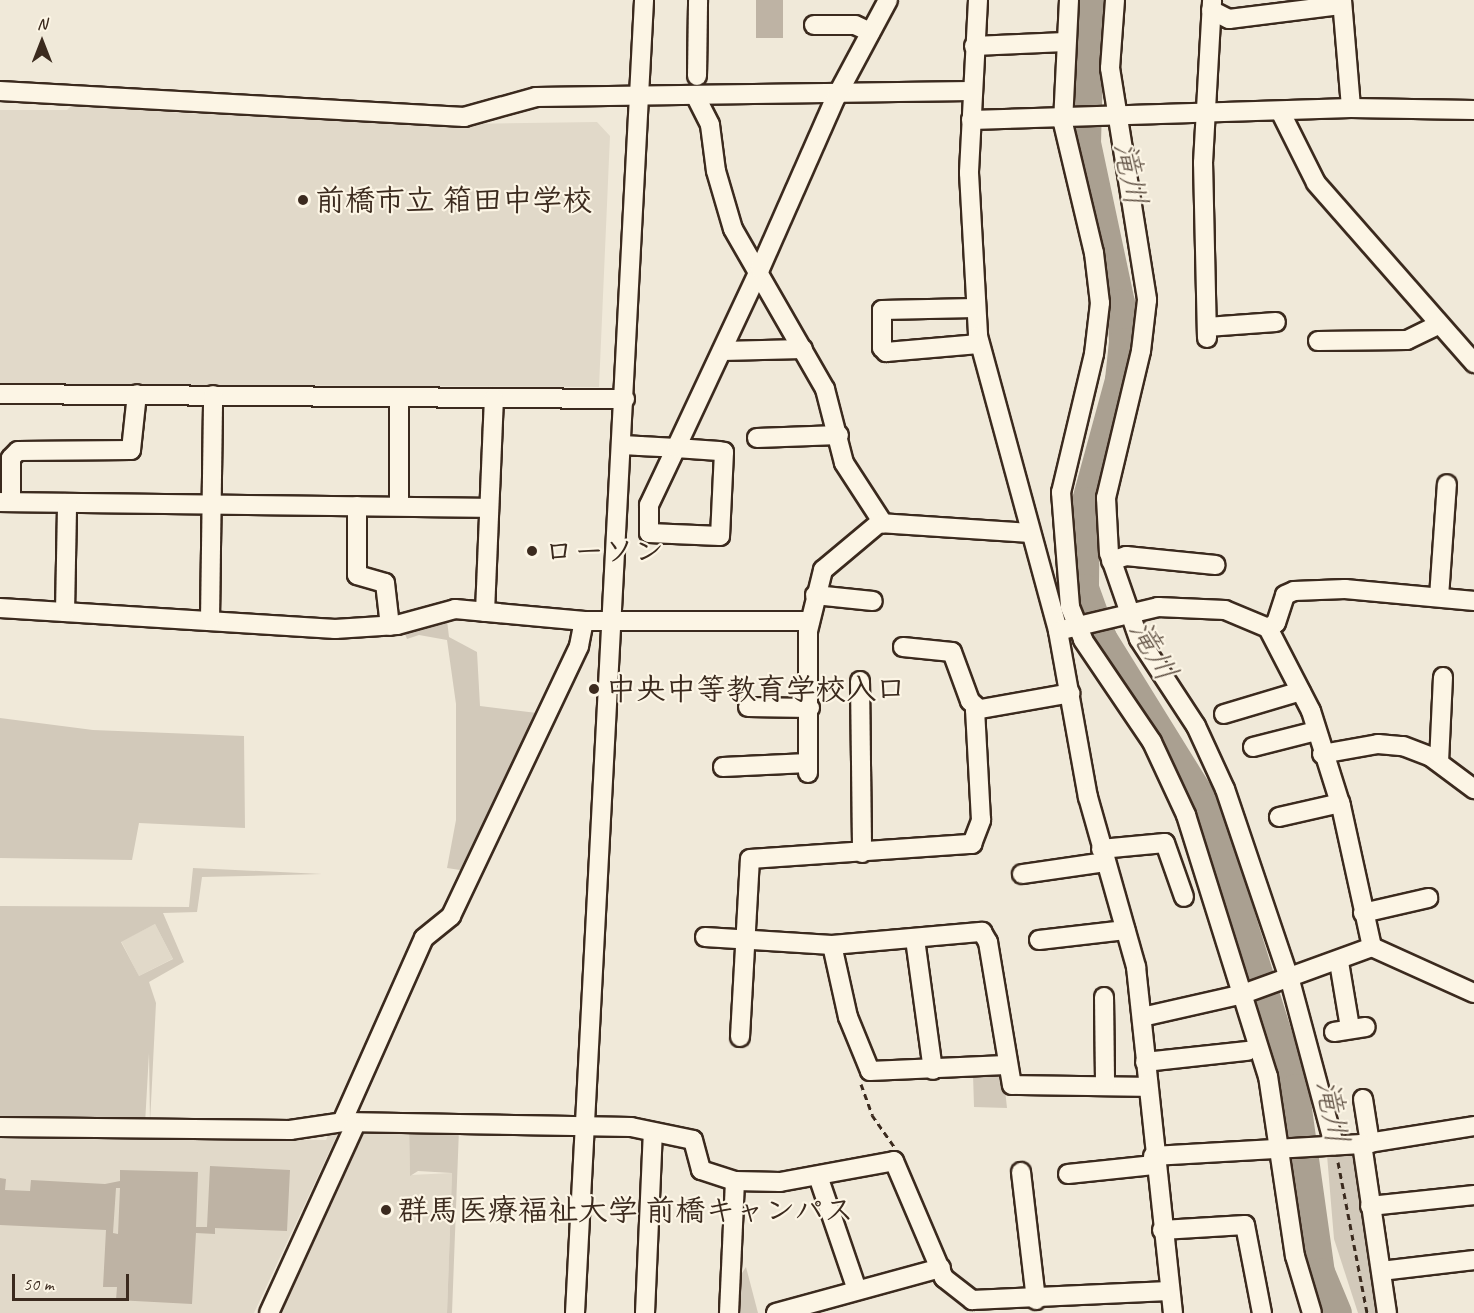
<!DOCTYPE html>
<html>
<head>
<meta charset="utf-8">
<style>
	body { margin:0 }
	#map { position:relative; width:1474px; height:1313px; overflow:hidden; background:#f0e9d9; font-family:Caveat,"Klee One",sans-serif }
	div>[style] { position:absolute }
	[style*='--x'] { left:calc(var(--x)*1px); top:calc(var(--y)*1px); width:calc(var(--w)*1px); rotate:calc(var(--a)*1deg) }
	.built>* { inset:0; background:#e1d9c9; transform-origin:0 0 }
	.green>* { inset:0; background:#d2c9ba }
	.stream>* { height:4.5px; margin:-2.25px; padding:0 2.25px; transform-origin:2.25px; border-radius:2.25px; background:#aaa091 }
	.river>* { height:28px; margin:-14px; padding:0 14px; transform-origin:14px; border-radius:14px; background:#aaa091 }
	.building>* { inset:0; background:#beb3a4; transform-origin:0 0 }
	.path>* { height:3px; margin-top:-1.5px; transform-origin:0; background:repeating-linear-gradient(90deg,#3b2a1e 0 6px,transparent 0 10.5px) }
	.roads { filter:drop-shadow(2px 0 #3b2a1e) drop-shadow(-2px 0 #3b2a1e) drop-shadow(0 2px #3b2a1e) drop-shadow(0 -2px #3b2a1e) }
	.minor>* { height:18px; margin:-9px; padding:0 9px; transform-origin:9px; border-radius:9px; background:#fcf5e5 }
	.dots>* { width:16px; height:16px; translate:-50% -50%; box-sizing:border-box; border:3px solid #fcf5e5; border-radius:50% }
	span { translate:-50% -50%; white-space:nowrap; text-align:center; line-height:1.15; -webkit-text-stroke:4.5px #fcf5e5; paint-order:stroke }
	.poi-label { font-size:30px; color:#3b2a1e; font-weight:700 }
	.left { translate:0 -50%; text-align:left }
	.water-label { font-size:32px; color:#625346; font-style:italic }
	.north { position:absolute; left:12px; top:12px; width:60px; height:60px; -webkit-text-stroke:4px #fcf5e5; paint-order:stroke; rotate:0deg; font-size:16px; font-weight:700; line-height:24px; text-align:center; color:#3b2a1e }
	.north::after { content:''; display:block; margin:auto; width:21px; height:27px; background:#3b2a1e; clip-path:polygon(50% 0,100% 100%,50% 72%,0 100%) }
	.scale { position:absolute; left:12px; top:1274px; width:117px; height:27px; box-sizing:border-box; border:3px solid #3b2a1e; border-top:0; padding-left:8px; font-size:18px; line-height:21px; white-space:nowrap; color:#3b2a1e; -webkit-text-stroke:4px #fcf5e5; paint-order:stroke }
</style>
</head>
<body>
<div id="map">
	<div class="built">
		<i style="clip-path:polygon(74px 103px,181px 113px,465px 124px,597px 122px,610px 136px,599px 387px,0 384px,0 110px,67px 110px)"></i>
		<i style="left:155px;top:924px;width:39px;height:38px;rotate:63deg"></i>
		<i style="clip-path:polygon(409px 1128px,410px 1175px,452px 1173px,447px 1313px,279px 1313px,360px 1131px)"></i>
		<i style="clip-path:polygon(328px 1135px,337px 1135px,254px 1313px,0 1313px,0 1137px,326px 1140px)"></i>
	</div>
	<div class="green">
		<i style="clip-path:polygon(447px 620px,449px 637px,477px 652px,480px 706px,537px 713px,460px 870px,447px 868px,456px 820px,456px 704px,447px 640px,419px 635px,407px 639px,405px 634px)"></i>
		<i style="clip-path:polygon(0 718px,93px 730px,244px 736px,245px 828px,139px 823px,132px 860px,0 858px)"></i>
		<i style="clip-path:polygon(evenodd,193px 868px,322px 874px,202px 877px,197px 912px,163px 913px,184px 962px,149px 982px,156px 1003px,150px 1123px,149px 1053px,145px 1124px,0 1120px,0 906px,189px 907px,193px 868px,155px 924px,173px 959px,139px 976px,121px 942px,155px 924px)"></i>
		<i style="clip-path:polygon(997px 1073px,1004px 1080px,1007px 1108px,974px 1107px,973px 1075px)"></i>
		<i style="clip-path:polygon(409px 1128px,459px 1129px,452px 1313px,447px 1313px,452px 1173px,418px 1171px,410px 1176px)"></i>
		<i style="clip-path:polygon(1345px 1153px,1357px 1158px,1379px 1313px,1358px 1313px,1334px 1239px,1327px 1155px)"></i>
		<i style="clip-path:polygon(746px 1267px,758px 1313px,736px 1313px,738px 1279px)"></i>
	</div>
	<div class="stream">
		<i style="--x:865;--y:24;--w:27;--a:-63"></i>
		<i style="--x:287;--y:1253;--w:88;--a:-65.8"></i>
	</div>
	<div class="river">
		<i style="--x:1091;--y:0;--w:143;--a:91.6"></i>
		<i style="--x:1087;--y:143;--w:164;--a:78"></i>
		<i style="--x:1121;--y:303;--w:39;--a:87"></i>
		<i style="--x:1123;--y:342;--w:38;--a:96"></i>
		<i style="--x:1119;--y:380;--w:125;--a:105.3"></i>
		<i style="--x:1086;--y:501;--w:87;--a:90.7"></i>
		<i style="--x:1085;--y:588;--w:53;--a:70.2"></i>
		<i style="--x:1103;--y:638;--w:195;--a:58.2"></i>
		<i style="--x:1206;--y:804;--w:298;--a:72.6"></i>
		<i style="--x:1295;--y:1088;--w:186;--a:82"></i>
		<i style="--x:1321;--y:1272;--w:44;--a:67.5"></i>
	</div>
	<div class="building">
		<i style="left:756px;top:0;width:27px;height:38px"></i>
		<i style="clip-path:polygon(evenodd,210px 1166px,290px 1170px,287px 1231px,215px 1228px,215px 1234px,196px 1233px,192px 1304px,116px 1300px,117px 1287px,103px 1287px,106px 1230px,0 1225px,0 1178px,6px 1179px,5px 1190px,30px 1191px,31px 1180px,105px 1184px,120px 1181px,120px 1170px,198px 1172px,196px 1227px,207px 1227px,210px 1166px,116px 1188px,120px 1188px,118px 1234px,113px 1233px,116px 1188px)"></i>
	</div>
	<div class="path">
		<i style="--x:861;--y:1084;--w:33;--a:70"></i>
		<i style="--x:872;--y:1115;--w:39;--a:55"></i>
		<i style="--x:1338;--y:1162;--w:154;--a:79.1"></i>
	</div>
	<div class="roads">
		<div class="minor">
			<i style="--x:978;--y:0;--w:173;--a:93"></i>
			<i style="--x:969;--y:173;--w:163;--a:86.8"></i>
			<i style="--x:978;--y:336;--w:306;--a:74.8"></i>
			<i style="--x:1058;--y:631;--w:169;--a:79.8"></i>
			<i style="--x:1088;--y:797;--w:177;--a:74.2"></i>
			<i style="--x:1136;--y:967;--w:348;--a:83.9"></i>
			<i style="--x:1069;--y:0;--w:123;--a:92.8"></i>
			<i style="--x:1063;--y:123;--w:134;--a:76.6"></i>
			<i style="--x:1094;--y:253;--w:50;--a:83.2"></i>
			<i style="--x:1100;--y:303;--w:51;--a:96.7"></i>
			<i style="--x:1094;--y:354;--w:142;--a:103.4"></i>
			<i style="--x:1061;--y:492;--w:115;--a:85.5"></i>
			<i style="--x:1070;--y:607;--w:35;--a:68"></i>
			<i style="--x:1083;--y:640;--w:123;--a:55.9"></i>
			<i style="--x:1152;--y:742;--w:81;--a:65"></i>
			<i style="--x:1186;--y:815;--w:274;--a:72.6"></i>
			<i style="--x:1268;--y:1076;--w:182;--a:81.5"></i>
			<i style="--x:1295;--y:1256;--w:59;--a:73.4"></i>
			<i style="--x:1115;--y:0;--w:68;--a:94.2"></i>
			<i style="--x:1110;--y:68;--w:235;--a:80.9"></i>
			<i style="--x:1147;--y:300;--w:51;--a:96.7"></i>
			<i style="--x:1141;--y:351;--w:151;--a:103.4"></i>
			<i style="--x:1106;--y:498;--w:55;--a:86.9"></i>
			<i style="--x:1109;--y:553;--w:91;--a:70.8"></i>
			<i style="--x:1139;--y:639;--w:104;--a:56.8"></i>
			<i style="--x:1196;--y:726;--w:69;--a:65.3"></i>
			<i style="--x:1225;--y:789;--w:206;--a:71.3"></i>
			<i style="--x:1291;--y:984;--w:167;--a:75"></i>
			<i style="--x:1342;--y:0;--w:108;--a:85.2"></i>
			<i style="--x:1211;--y:10;--w:20;--a:27"></i>
			<i style="--x:1229;--y:19;--w:114;--a:-7.1"></i>
			<i style="--x:814;--y:25;--w:41;--a:0"></i>
			<i style="--x:855;--y:25;--w:17;--a:25"></i>
			<i style="--x:974;--y:46;--w:91;--a:-2.5"></i>
			<i style="--x:697;--y:76;--w:76;--a:-89.2"></i>
			<i style="--x:0;--y:91;--w:465;--a:3.2"></i>
			<i style="--x:464;--y:117;--w:75;--a:-15.5"></i>
			<i style="--x:536;--y:97;--w:435;--a:-0.8"></i>
			<i style="--x:696;--y:97;--w:31;--a:63"></i>
			<i style="--x:710;--y:125;--w:46;--a:82.6"></i>
			<i style="--x:716;--y:171;--w:60;--a:73.7"></i>
			<i style="--x:733;--y:229;--w:185;--a:60.1"></i>
			<i style="--x:825;--y:389;--w:76;--a:75.6"></i>
			<i style="--x:844;--y:463;--w:72;--a:57"></i>
			<i style="--x:1280;--y:111;--w:80;--a:63.4"></i>
			<i style="--x:1316;--y:183;--w:240;--a:48.7"></i>
			<i style="--x:971;--y:120;--w:380;--a:-1.8"></i>
			<i style="--x:1351;--y:108;--w:123;--a:0.9"></i>
			<i style="--x:975;--y:308;--w:93;--a:178.8"></i>
			<i style="--x:882;--y:310;--w:38;--a:90"></i>
			<i style="--x:882;--y:348;--w:6;--a:45"></i>
			<i style="--x:886;--y:352;--w:93;--a:-4.9"></i>
			<i style="--x:1207;--y:327;--w:69;--a:-4.1"></i>
			<i style="--x:1207;--y:338;--w:175;--a:-91.3"></i>
			<i style="--x:1203;--y:163;--w:163;--a:-86.8"></i>
			<i style="--x:1318;--y:341;--w:89;--a:-0.6"></i>
			<i style="--x:1407;--y:340;--w:34;--a:-26"></i>
			<i style="--x:722;--y:351;--w:81;--a:-1.4"></i>
			<i style="--x:0;--y:394;--w:625;--a:0.46"></i>
			<i style="--x:757;--y:438;--w:82;--a:-2.1"></i>
			<i style="--x:623;--y:445;--w:17;--a:3"></i>
			<i style="--x:640;--y:446;--w:36;--a:3"></i>
			<i style="--x:676;--y:448;--w:43;--a:4"></i>
			<i style="--x:719;--y:451;--w:5;--a:11"></i>
			<i style="--x:724;--y:452;--w:84;--a:92.7"></i>
			<i style="--x:720;--y:536;--w:71;--a:-177.6"></i>
			<i style="--x:649;--y:533;--w:28;--a:-90"></i>
			<i style="--x:649;--y:505;--w:63;--a:-64.7"></i>
			<i style="--x:676;--y:448;--w:198;--a:-64.9"></i>
			<i style="--x:760;--y:269;--w:188;--a:-66.2"></i>
			<i style="--x:836;--y:97;--w:110;--a:-61.8"></i>
			<i style="--x:0;--y:502;--w:489;--a:0.7"></i>
			<i style="--x:11;--y:502;--w:44;--a:-90"></i>
			<i style="--x:11;--y:458;--w:10;--a:-45"></i>
			<i style="--x:18;--y:451;--w:113;--a:-0.5"></i>
			<i style="--x:131;--y:450;--w:56;--a:-83.9"></i>
			<i style="--x:357;--y:506;--w:69;--a:90"></i>
			<i style="--x:357;--y:575;--w:29;--a:16"></i>
			<i style="--x:385;--y:583;--w:43;--a:83.4"></i>
			<i style="--x:399;--y:506;--w:109;--a:-90"></i>
			<i style="--x:1111;--y:561;--w:16;--a:-18"></i>
			<i style="--x:1126;--y:556;--w:90;--a:5.7"></i>
			<i style="--x:815;--y:595;--w:58;--a:5.9"></i>
			<i style="--x:1439;--y:597;--w:113;--a:-86"></i>
			<i style="--x:0;--y:608;--w:336;--a:3.6"></i>
			<i style="--x:335;--y:629;--w:62;--a:-3.7"></i>
			<i style="--x:397;--y:625;--w:60;--a:-15.4"></i>
			<i style="--x:455;--y:609;--w:130;--a:5.3"></i>
			<i style="--x:584;--y:621;--w:226;--a:0"></i>
			<i style="--x:65;--y:612;--w:109;--a:-88.9"></i>
			<i style="--x:485;--y:612;--w:214;--a:-87.6"></i>
			<i style="--x:210;--y:620;--w:225;--a:-89.2"></i>
			<i style="--x:1268;--y:628;--w:9;--a:-32"></i>
			<i style="--x:1276;--y:623;--w:29;--a:-72"></i>
			<i style="--x:1285;--y:595;--w:10;--a:-24"></i>
			<i style="--x:1294;--y:591;--w:51;--a:-2.2"></i>
			<i style="--x:1345;--y:589;--w:130;--a:5.3"></i>
			<i style="--x:1066;--y:629;--w:95;--a:-13.4"></i>
			<i style="--x:1158;--y:607;--w:67;--a:2.6"></i>
			<i style="--x:1225;--y:610;--w:47;--a:22.7"></i>
			<i style="--x:1268;--y:628;--w:93;--a:62.6"></i>
			<i style="--x:1311;--y:711;--w:100;--a:72.5"></i>
			<i style="--x:1341;--y:806;--w:144;--a:77.6"></i>
			<i style="--x:1372;--y:947;--w:112;--a:24.3"></i>
			<i style="--x:903;--y:647;--w:49;--a:5.8"></i>
			<i style="--x:952;--y:652;--w:52;--a:69.8"></i>
			<i style="--x:970;--y:701;--w:12;--a:42"></i>
			<i style="--x:860;--y:681;--w:172;--a:89.3"></i>
			<i style="--x:748;--y:707;--w:62;--a:0.9"></i>
			<i style="--x:1224;--y:714;--w:80;--a:-16.6"></i>
			<i style="--x:1253;--y:747;--w:65;--a:-14.3"></i>
			<i style="--x:1322;--y:754;--w:57;--a:-10.1"></i>
			<i style="--x:1378;--y:744;--w:25;--a:5"></i>
			<i style="--x:1403;--y:746;--w:30;--a:21"></i>
			<i style="--x:1431;--y:757;--w:54;--a:36.7"></i>
			<i style="--x:1439;--y:762;--w:85;--a:-87.3"></i>
			<i style="--x:723;--y:767;--w:85;--a:-2.7"></i>
			<i style="--x:808;--y:773;--w:142;--a:-90"></i>
			<i style="--x:808;--y:631;--w:63;--a:-76.2"></i>
			<i style="--x:823;--y:570;--w:73;--a:-40"></i>
			<i style="--x:879;--y:523;--w:152;--a:3.8"></i>
			<i style="--x:1279;--y:817;--w:63;--a:-12.9"></i>
			<i style="--x:1101;--y:849;--w:64;--a:-5.4"></i>
			<i style="--x:1165;--y:843;--w:57;--a:70.6"></i>
			<i style="--x:1022;--y:874;--w:84;--a:-8.2"></i>
			<i style="--x:1363;--y:913;--w:67;--a:-13"></i>
			<i style="--x:705;--y:937;--w:127;--a:3.6"></i>
			<i style="--x:832;--y:945;--w:151;--a:-5"></i>
			<i style="--x:982;--y:932;--w:12;--a:59"></i>
			<i style="--x:988;--y:942;--w:145;--a:80.5"></i>
			<i style="--x:1012;--y:1085;--w:135;--a:0.8"></i>
			<i style="--x:915;--y:939;--w:132;--a:82.2"></i>
			<i style="--x:1039;--y:940;--w:87;--a:-6.6"></i>
			<i style="--x:832;--y:945;--w:74;--a:77.5"></i>
			<i style="--x:848;--y:1017;--w:58;--a:67.8"></i>
			<i style="--x:870;--y:1071;--w:136;--a:-2.5"></i>
			<i style="--x:1339;--y:962;--w:67;--a:80.5"></i>
			<i style="--x:1104;--y:997;--w:88;--a:89.3"></i>
			<i style="--x:1142;--y:1017;--w:104;--a:-12.8"></i>
			<i style="--x:1243;--y:994;--w:137;--a:-20"></i>
			<i style="--x:1334;--y:1032;--w:32;--a:-9"></i>
			<i style="--x:740;--y:1037;--w:178;--a:-86.8"></i>
			<i style="--x:750;--y:859;--w:223;--a:-3.9"></i>
			<i style="--x:972;--y:844;--w:26;--a:-69"></i>
			<i style="--x:981;--y:820;--w:110;--a:-93.1"></i>
			<i style="--x:975;--y:710;--w:97;--a:-10"></i>
			<i style="--x:1145;--y:1062;--w:103;--a:-6.2"></i>
			<i style="--x:1363;--y:1099;--w:45;--a:81"></i>
			<i style="--x:342;--y:1122;--w:201;--a:-66"></i>
			<i style="--x:424;--y:938;--w:35;--a:-39"></i>
			<i style="--x:451;--y:916;--w:299;--a:-64.6"></i>
			<i style="--x:579;--y:646;--w:25;--a:-79"></i>
			<i style="--x:0;--y:1127;--w:290;--a:0.6"></i>
			<i style="--x:290;--y:1130;--w:55;--a:-8.4"></i>
			<i style="--x:344;--y:1122;--w:287;--a:1"></i>
			<i style="--x:631;--y:1127;--w:63;--a:11.8"></i>
			<i style="--x:693;--y:1140;--w:31;--a:75"></i>
			<i style="--x:701;--y:1170;--w:36;--a:18"></i>
			<i style="--x:735;--y:1181;--w:45;--a:1.3"></i>
			<i style="--x:780;--y:1182;--w:116;--a:-10.4"></i>
			<i style="--x:894;--y:1161;--w:127;--a:66.9"></i>
			<i style="--x:944;--y:1278;--w:36;--a:38"></i>
			<i style="--x:972;--y:1300;--w:197;--a:-2.6"></i>
			<i style="--x:1362;--y:1144;--w:113;--a:-9.1"></i>
			<i style="--x:1153;--y:1156;--w:209;--a:-3.3"></i>
			<i style="--x:1362;--y:1144;--w:171;--a:81.6"></i>
			<i style="--x:1021;--y:1172;--w:129;--a:83.3"></i>
			<i style="--x:1068;--y:1174;--w:86;--a:-6"></i>
			<i style="--x:818;--y:1176;--w:120;--a:71.1"></i>
			<i style="--x:1370;--y:1206;--w:105;--a:-6"></i>
			<i style="--x:1162;--y:1230;--w:83;--a:-3.4"></i>
			<i style="--x:1245;--y:1225;--w:90;--a:79.1"></i>
			<i style="--x:1381;--y:1271;--w:94;--a:-6.7"></i>
			<i style="--x:269;--y:1313;--w:209;--a:-65.4"></i>
			<i style="--x:575;--y:1313;--w:1315;--a:-86.99"></i>
			<i style="--x:645;--y:1313;--w:180;--a:-87.5"></i>
			<i style="--x:729;--y:1313;--w:132;--a:-87.4"></i>
			<i style="--x:776;--y:1313;--w:171;--a:-15.3"></i>
		</div>
	</div>
	<div class="dots">
		<i style="left:303px;top:200px;background:#3b2a1e"></i>
		<i style="left:532px;top:551px;background:#3b2a1e"></i>
		<i style="left:594px;top:689px;background:#3b2a1e"></i>
		<i style="left:386px;top:1210px;background:#3b2a1e"></i>
	</div>
	<div class="poi-label">
		<span class="left" style="left:315px;top:200px">前橋市立 箱田中学校</span>
		<span class="left" style="left:544px;top:551px">ローソン</span>
		<span class="left" style="left:606px;top:689px">中央中等教育学校入口</span>
		<span class="left" style="left:398px;top:1210px">群馬医療福祉大学 前橋キャンパス</span>
	</div>
	<div class="water-label">
		<span style="left:1130px;top:174px;rotate:79deg">滝川</span>
		<span style="left:1153px;top:651px;rotate:60deg">滝川</span>
		<span style="left:1332px;top:1112px;rotate:80deg">滝川</span>
	</div>
	<div class="north">N</div>
	<div class="scale">50 m</div>
</div>
</body>
</html>
